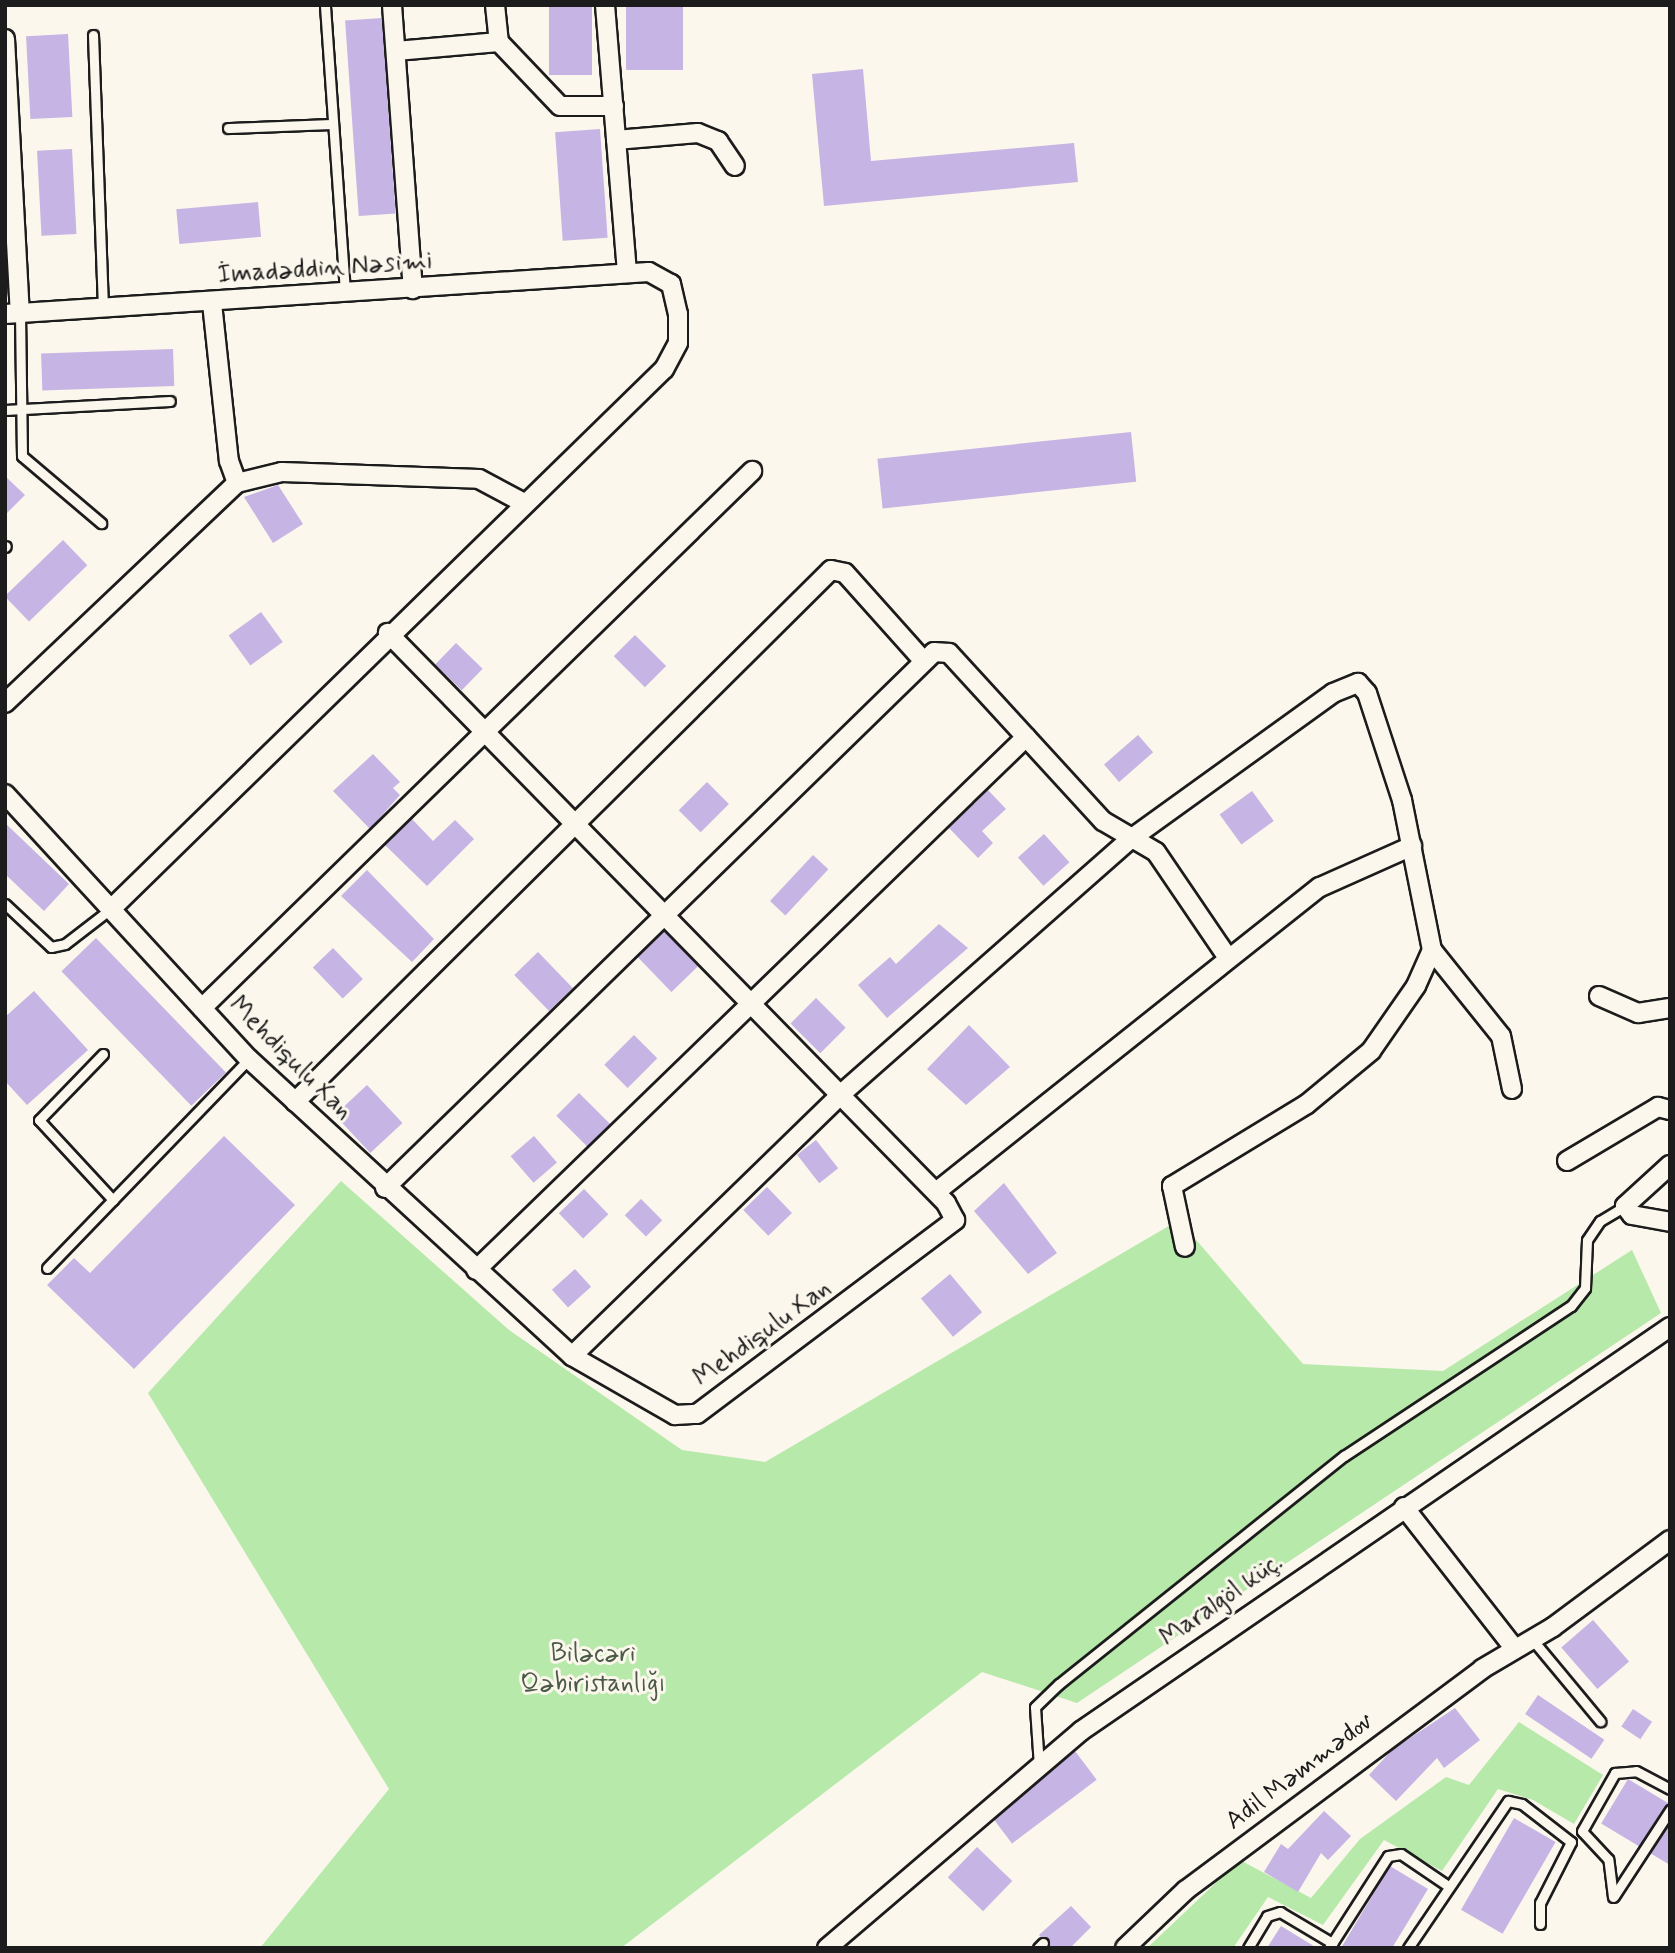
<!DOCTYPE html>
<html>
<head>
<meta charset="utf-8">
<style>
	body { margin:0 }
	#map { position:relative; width:1675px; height:1953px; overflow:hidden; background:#fbf7ec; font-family:Mynerve,sans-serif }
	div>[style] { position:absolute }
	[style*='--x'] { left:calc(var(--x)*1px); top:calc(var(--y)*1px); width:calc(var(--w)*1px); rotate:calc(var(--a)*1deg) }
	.green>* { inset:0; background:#b7e9aa }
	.building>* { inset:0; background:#c6b4e4; transform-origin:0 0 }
	.roads { filter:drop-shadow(2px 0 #1c1c1c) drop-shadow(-2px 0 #1c1c1c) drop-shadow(0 2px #1c1c1c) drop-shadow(0 -2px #1c1c1c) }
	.lane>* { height:9px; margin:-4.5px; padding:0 4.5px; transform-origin:4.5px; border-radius:4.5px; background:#fbf7ec }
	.street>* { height:18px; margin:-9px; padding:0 9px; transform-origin:9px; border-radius:9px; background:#fbf7ec }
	span { translate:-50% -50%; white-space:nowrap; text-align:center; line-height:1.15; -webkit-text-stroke:6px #fbf7ec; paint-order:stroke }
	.street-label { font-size:26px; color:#1c1c1c }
	.park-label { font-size:26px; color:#4a5a47 }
	.frame { position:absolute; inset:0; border:7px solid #1c1c1c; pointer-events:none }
</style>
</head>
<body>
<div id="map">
	<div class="green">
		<i style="clip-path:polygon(341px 1181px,509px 1330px,682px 1450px,765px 1462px,1179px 1220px,1303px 1364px,1443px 1371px,1632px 1250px,1661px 1313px,1077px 1703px,982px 1672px,621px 1948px,260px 1948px,389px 1789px,148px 1393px)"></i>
		<i style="clip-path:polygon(1519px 1722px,1603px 1775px,1574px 1824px,1533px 1800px,1498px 1789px,1442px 1871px,1384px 1840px,1323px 1925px,1268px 1897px,1233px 1948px,1147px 1948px,1240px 1860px,1311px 1898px,1360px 1839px,1446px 1777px,1469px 1785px)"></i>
	</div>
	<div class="building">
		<i style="left:549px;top:5px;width:43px;height:70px"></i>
		<i style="left:626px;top:5px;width:57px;height:65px"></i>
		<i style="left:382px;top:18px;width:196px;height:37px;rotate:86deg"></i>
		<i style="left:68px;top:34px;width:83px;height:42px;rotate:87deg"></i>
		<i style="clip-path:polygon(863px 69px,871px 161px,1074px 143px,1078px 182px,824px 206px,812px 74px)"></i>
		<i style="left:600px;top:129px;width:109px;height:45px;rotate:86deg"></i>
		<i style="left:72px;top:149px;width:85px;height:35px;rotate:87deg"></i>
		<i style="left:258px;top:202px;width:35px;height:82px;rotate:85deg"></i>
		<i style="left:173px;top:349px;width:37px;height:132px;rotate:88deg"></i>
		<i style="left:1131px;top:432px;width:50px;height:255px;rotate:84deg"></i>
		<i style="clip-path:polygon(5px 476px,25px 495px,5px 515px)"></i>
		<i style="clip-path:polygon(278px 485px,303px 524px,273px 543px,244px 497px)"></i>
		<i style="left:63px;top:540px;width:35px;height:81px;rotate:46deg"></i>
		<i style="left:261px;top:612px;width:37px;height:40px;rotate:54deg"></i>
		<i style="left:635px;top:635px;width:44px;height:30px;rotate:45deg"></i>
		<i style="left:456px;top:643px;width:37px;height:30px;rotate:44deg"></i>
		<i style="left:1138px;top:735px;width:23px;height:45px;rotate:49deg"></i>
		<i style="clip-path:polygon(373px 754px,400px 782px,393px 788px,400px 795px,370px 829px,333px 791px)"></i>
		<i style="left:707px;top:782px;width:31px;height:40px;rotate:45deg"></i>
		<i style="clip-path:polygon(988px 790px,1006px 809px,982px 831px,993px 843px,978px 858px,949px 828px)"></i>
		<i style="left:1252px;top:791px;width:37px;height:40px;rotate:54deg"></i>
		<i style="clip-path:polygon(412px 819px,433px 841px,455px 820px,474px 839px,427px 886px,385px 845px)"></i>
		<i style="clip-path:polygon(5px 823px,69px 884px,44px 911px,5px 874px)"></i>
		<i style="left:1044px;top:834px;width:38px;height:35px;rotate:48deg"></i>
		<i style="left:813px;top:855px;width:21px;height:63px;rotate:43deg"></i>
		<i style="clip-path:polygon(367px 870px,434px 939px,412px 962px,341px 896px)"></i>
		<i style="clip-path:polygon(939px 924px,968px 948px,887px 1018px,858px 985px,890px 957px,896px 964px)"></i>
		<i style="left:664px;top:931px;width:49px;height:37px;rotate:46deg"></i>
		<i style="left:96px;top:938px;width:187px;height:48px;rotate:46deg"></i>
		<i style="left:333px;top:948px;width:43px;height:28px;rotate:46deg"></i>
		<i style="left:538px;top:952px;width:50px;height:33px;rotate:46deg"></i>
		<i style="clip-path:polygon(34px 991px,88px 1050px,27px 1105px,5px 1081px,5px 1017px)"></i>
		<i style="left:816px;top:998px;width:42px;height:36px;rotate:45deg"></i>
		<i style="clip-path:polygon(969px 1025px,1010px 1067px,966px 1105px,927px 1069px)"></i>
		<i style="left:634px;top:1035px;width:33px;height:42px;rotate:45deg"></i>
		<i style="left:367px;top:1085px;width:52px;height:44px;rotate:47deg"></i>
		<i style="left:579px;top:1093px;width:44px;height:32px;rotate:45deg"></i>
		<i style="clip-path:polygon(224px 1136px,295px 1205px,134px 1369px,47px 1285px,74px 1258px,90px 1273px)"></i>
		<i style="left:534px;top:1136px;width:35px;height:31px;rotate:49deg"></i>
		<i style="left:816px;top:1140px;width:36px;height:24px;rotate:52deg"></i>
		<i style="clip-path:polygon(1004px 1183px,1057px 1253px,1028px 1274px,974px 1211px)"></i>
		<i style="left:767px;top:1187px;width:36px;height:33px;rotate:46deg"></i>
		<i style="left:584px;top:1189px;width:35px;height:35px;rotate:46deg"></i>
		<i style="left:641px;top:1199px;width:30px;height:23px;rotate:45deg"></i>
		<i style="left:575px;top:1269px;width:24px;height:31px;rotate:48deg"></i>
		<i style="left:950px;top:1274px;width:50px;height:38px;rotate:50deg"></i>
		<i style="left:1593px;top:1620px;width:55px;height:42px;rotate:49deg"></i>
		<i style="left:1538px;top:1695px;width:80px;height:23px;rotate:34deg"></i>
		<i style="clip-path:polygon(1455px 1708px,1480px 1740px,1444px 1768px,1437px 1758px,1396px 1801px,1369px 1775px,1392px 1750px)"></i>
		<i style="left:1633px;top:1709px;width:23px;height:21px;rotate:34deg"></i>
		<i style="left:1075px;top:1751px;width:36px;height:106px;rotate:53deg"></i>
		<i style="left:1628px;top:1779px;width:47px;height:52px;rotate:31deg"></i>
		<i style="clip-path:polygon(1324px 1811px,1351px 1836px,1328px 1860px,1321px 1853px,1298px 1892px,1264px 1872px,1281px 1844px,1288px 1849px)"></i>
		<i style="left:1514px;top:1818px;width:48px;height:106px;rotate:30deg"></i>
		<i style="clip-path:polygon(1670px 1823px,1670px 1865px,1650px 1853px)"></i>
		<i style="left:977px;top:1847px;width:49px;height:42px;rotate:44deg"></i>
		<i style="clip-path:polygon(1390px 1866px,1428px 1889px,1392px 1948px,1341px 1948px)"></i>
		<i style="clip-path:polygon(1071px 1906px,1091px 1927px,1070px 1948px,1051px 1948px,1039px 1935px)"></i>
		<i style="clip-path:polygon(1281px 1926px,1317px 1948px,1267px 1948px)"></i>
	</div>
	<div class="roads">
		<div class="lane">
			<i style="--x:325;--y:6;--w:287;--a:86"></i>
			<i style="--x:93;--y:35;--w:273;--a:87.9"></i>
			<i style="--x:228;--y:128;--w:105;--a:-2.2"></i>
			<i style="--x:20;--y:313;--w:143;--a:89.2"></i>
			<i style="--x:22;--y:456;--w:104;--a:40.3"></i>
			<i style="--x:5;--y:410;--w:165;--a:-3.1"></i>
			<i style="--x:5;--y:547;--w:1;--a:-45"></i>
			<i style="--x:5;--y:904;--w:63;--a:43.1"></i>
			<i style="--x:51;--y:947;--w:14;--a:-12"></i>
			<i style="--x:65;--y:944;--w:61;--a:-37.6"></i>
			<i style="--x:103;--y:1054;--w:92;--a:134.1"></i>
			<i style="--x:39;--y:1120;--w:109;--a:47.2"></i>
			<i style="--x:47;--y:1268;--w:291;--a:-46"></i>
			<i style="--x:1532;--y:1639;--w:107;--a:50.3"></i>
			<i style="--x:1039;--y:1766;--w:59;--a:-93.9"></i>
			<i style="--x:1035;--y:1707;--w:33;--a:-44"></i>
			<i style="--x:1059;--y:1684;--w:365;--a:-38.7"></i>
			<i style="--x:1344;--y:1456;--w:272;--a:-33.5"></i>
			<i style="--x:1571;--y:1306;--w:23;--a:-52"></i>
			<i style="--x:1585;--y:1288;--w:48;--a:-87.6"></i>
			<i style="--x:1587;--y:1240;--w:23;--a:-56"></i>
			<i style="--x:1600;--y:1221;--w:29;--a:-31"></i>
			<i style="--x:1614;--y:1896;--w:103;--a:-56.9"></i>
			<i style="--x:1613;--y:1897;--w:38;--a:-97"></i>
			<i style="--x:1608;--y:1859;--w:38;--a:-133"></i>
			<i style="--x:1582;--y:1831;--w:67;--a:-60.4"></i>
			<i style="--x:1615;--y:1773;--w:21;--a:-5"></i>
			<i style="--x:1636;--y:1771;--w:38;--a:28"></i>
			<i style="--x:1038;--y:1948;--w:7;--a:-45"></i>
			<i style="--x:1248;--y:1948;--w:37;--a:-59"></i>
			<i style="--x:1267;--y:1916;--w:14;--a:-17"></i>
			<i style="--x:1280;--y:1912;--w:61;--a:30.8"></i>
			<i style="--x:1329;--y:1948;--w:109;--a:-57.3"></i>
			<i style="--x:1388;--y:1856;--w:13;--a:-9"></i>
			<i style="--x:1401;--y:1854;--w:57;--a:34.2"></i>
			<i style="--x:1408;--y:1948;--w:178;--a:-55.8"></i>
			<i style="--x:1508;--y:1801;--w:14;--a:12"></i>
			<i style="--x:1522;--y:1804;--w:62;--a:37.8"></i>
			<i style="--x:1571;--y:1842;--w:68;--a:116.9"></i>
			<i style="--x:1540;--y:1903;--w:21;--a:90"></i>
		</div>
		<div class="street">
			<i style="--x:392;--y:5;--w:285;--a:85.8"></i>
			<i style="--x:495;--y:5;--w:37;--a:84"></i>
			<i style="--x:499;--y:42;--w:88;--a:46.4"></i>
			<i style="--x:560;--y:106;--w:54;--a:0"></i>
			<i style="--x:605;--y:5;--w:269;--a:85.3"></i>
			<i style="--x:5;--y:39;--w:274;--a:86.9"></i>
			<i style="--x:396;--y:51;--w:103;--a:-5"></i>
			<i style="--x:616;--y:140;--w:82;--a:-4.9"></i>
			<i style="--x:698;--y:133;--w:22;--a:22"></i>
			<i style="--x:718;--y:141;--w:30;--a:56"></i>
			<i style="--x:212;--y:303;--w:159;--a:83.9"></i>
			<i style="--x:229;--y:461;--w:23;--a:70"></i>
			<i style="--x:5;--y:314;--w:645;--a:-3.73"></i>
			<i style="--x:649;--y:272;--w:25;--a:29"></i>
			<i style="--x:671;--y:284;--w:31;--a:77"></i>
			<i style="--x:678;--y:314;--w:29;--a:90"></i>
			<i style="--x:678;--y:343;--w:30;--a:118"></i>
			<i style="--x:664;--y:369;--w:770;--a:135.68"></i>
			<i style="--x:5;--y:703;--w:320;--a:-43.5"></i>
			<i style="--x:237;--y:483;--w:46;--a:-13.7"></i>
			<i style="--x:282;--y:472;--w:197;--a:2"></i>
			<i style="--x:479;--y:479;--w:51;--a:28.1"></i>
			<i style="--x:5;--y:794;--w:360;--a:47.4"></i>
			<i style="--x:249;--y:1059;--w:439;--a:42.6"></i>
			<i style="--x:572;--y:1356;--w:119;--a:29.8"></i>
			<i style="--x:675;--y:1415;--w:22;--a:-3"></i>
			<i style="--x:697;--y:1414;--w:323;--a:-36.9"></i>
			<i style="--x:955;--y:1220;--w:19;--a:-118"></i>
			<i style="--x:946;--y:1203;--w:798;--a:-134.39"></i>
			<i style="--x:1432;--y:950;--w:110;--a:51.3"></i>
			<i style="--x:1501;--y:1036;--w:54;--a:78.3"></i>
			<i style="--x:1599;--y:996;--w:43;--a:23.6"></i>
			<i style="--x:1638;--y:1013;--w:32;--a:-9"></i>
			<i style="--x:202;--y:1008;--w:769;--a:-44.31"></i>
			<i style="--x:295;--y:1102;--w:755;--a:-44.79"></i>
			<i style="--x:831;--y:570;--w:14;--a:12"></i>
			<i style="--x:845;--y:573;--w:115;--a:48.2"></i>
			<i style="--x:1567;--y:1161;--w:106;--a:-30.7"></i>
			<i style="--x:1658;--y:1107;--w:12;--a:14"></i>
			<i style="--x:1670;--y:1165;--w:61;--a:137.7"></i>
			<i style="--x:1625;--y:1206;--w:11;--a:52"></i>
			<i style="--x:1632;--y:1215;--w:39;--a:10"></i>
			<i style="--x:385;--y:1188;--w:767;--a:-44.31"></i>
			<i style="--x:934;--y:652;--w:15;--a:4"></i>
			<i style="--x:949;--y:653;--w:228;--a:47.5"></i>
			<i style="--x:1103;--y:821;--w:61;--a:30.3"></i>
			<i style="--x:1156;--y:852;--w:125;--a:55.8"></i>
			<i style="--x:936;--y:1192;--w:490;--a:-38.5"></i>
			<i style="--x:1320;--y:887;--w:101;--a:-24"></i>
			<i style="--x:476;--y:1270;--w:766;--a:-44.1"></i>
			<i style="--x:572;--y:1356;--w:374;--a:-44.2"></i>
			<i style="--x:840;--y:1095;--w:389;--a:-41.4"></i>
			<i style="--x:1132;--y:838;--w:248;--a:-35.8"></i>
			<i style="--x:1333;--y:693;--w:27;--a:-22"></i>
			<i style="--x:1358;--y:683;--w:13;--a:48"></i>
			<i style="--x:1367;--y:693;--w:113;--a:71.9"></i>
			<i style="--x:1402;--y:800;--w:153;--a:78.7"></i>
			<i style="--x:1432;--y:950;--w:39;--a:114"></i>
			<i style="--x:1416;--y:986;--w:79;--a:124.7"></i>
			<i style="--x:1371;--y:1051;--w:83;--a:140.4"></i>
			<i style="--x:1307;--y:1104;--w:158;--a:148.7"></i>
			<i style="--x:1172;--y:1186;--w:62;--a:78"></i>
			<i style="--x:1404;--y:1507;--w:180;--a:52"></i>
			<i style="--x:827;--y:1948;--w:334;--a:-40.5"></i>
			<i style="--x:1081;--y:1731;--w:714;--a:-34.45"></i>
			<i style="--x:1125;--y:1948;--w:84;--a:-43.6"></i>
			<i style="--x:1186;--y:1890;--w:369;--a:-36.7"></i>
			<i style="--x:1482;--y:1669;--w:82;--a:-30.6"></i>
			<i style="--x:1553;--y:1627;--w:146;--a:-36.6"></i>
		</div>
	</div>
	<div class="street-label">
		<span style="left:325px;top:269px;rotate:-4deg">İmadəddin Nəsimi</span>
		<span style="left:290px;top:1059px;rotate:45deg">Mehdiqulu Xan</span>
		<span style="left:763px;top:1334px;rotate:-36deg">Mehdiqulu Xan</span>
		<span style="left:1222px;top:1601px;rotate:-35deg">Maralgöl küç.</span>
		<span style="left:1300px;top:1772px;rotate:-37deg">Adil Məmmədov</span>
	</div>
	<div class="park-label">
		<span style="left:593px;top:1670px">Biləcəri<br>Qəbiristanlığı</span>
	</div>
	<div class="frame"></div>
</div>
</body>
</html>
